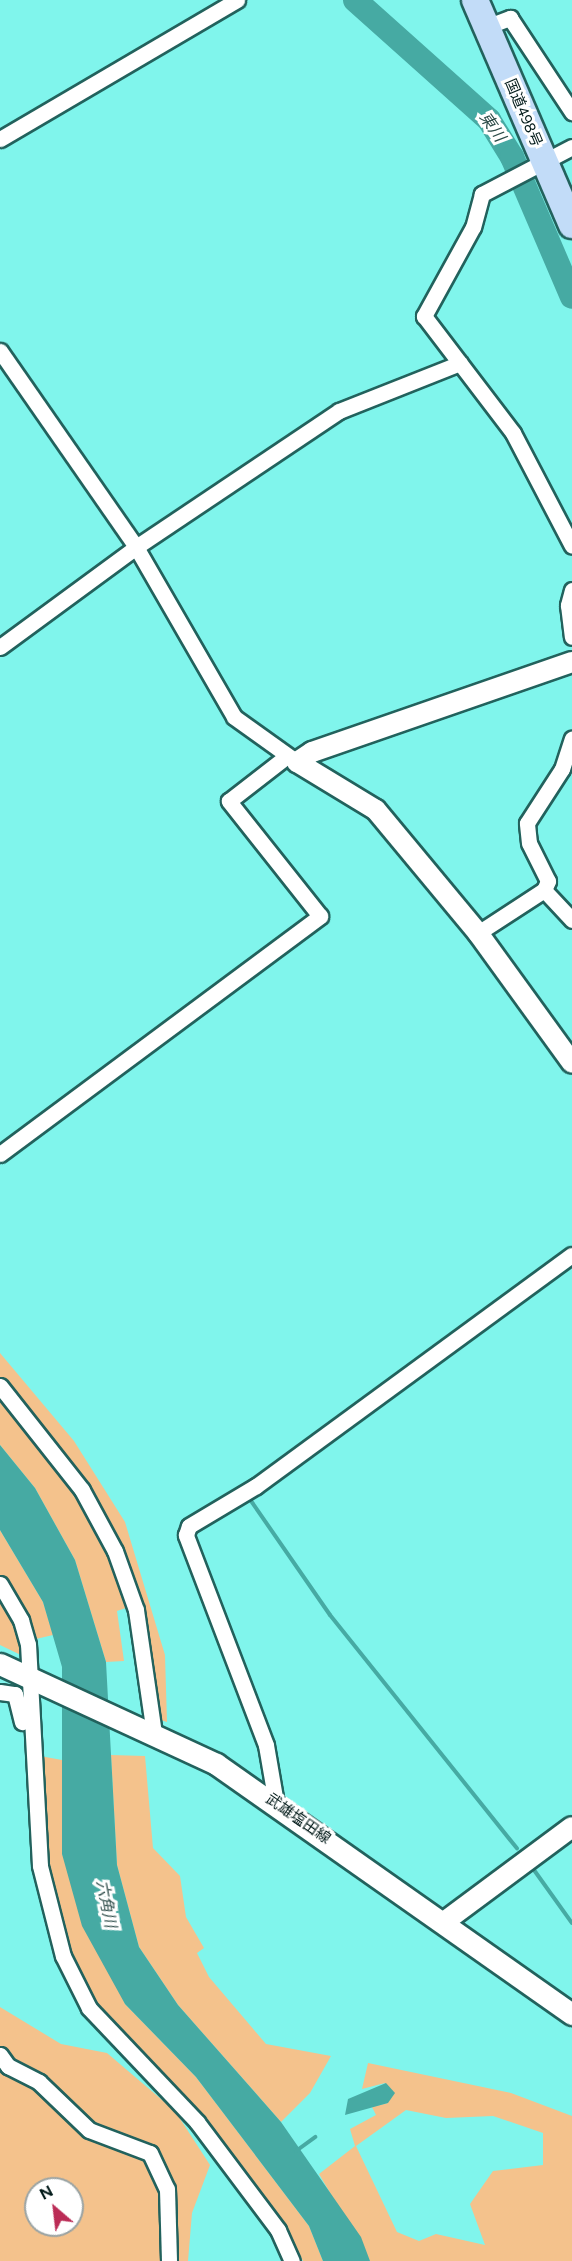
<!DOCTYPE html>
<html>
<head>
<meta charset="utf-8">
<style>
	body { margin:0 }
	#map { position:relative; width:572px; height:2261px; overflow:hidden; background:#80f5ec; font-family:Figtree,"Noto Sans JP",sans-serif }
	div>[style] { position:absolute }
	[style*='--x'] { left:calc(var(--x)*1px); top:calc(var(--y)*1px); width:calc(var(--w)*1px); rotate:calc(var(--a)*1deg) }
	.green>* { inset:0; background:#f4c28c }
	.water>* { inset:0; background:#46aaa3 }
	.stream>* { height:4px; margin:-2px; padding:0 2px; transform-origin:2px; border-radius:2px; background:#46aaa3 }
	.river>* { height:24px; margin:-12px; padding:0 12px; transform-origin:12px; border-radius:12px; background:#46aaa3 }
	.roads { filter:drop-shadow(2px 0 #22625d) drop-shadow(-2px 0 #22625d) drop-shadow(0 2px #22625d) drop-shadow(0 -2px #22625d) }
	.minor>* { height:15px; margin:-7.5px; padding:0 7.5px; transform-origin:7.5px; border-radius:7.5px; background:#fff }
	.tertiary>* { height:20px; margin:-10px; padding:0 10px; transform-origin:10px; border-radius:10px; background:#fff }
	.secondary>* { height:21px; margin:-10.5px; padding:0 10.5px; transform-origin:10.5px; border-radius:10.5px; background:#fff }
	.trunk>* { height:26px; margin:-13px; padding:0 13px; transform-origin:13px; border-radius:13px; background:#c2dcf8 }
	span { translate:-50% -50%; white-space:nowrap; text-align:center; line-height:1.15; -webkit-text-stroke:6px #fff; paint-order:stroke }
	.street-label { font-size:15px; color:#021a19 }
	.water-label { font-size:16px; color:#2d4c49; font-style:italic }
	.north { position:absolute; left:24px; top:2177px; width:60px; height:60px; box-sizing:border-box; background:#fff; border:2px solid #9aa3a3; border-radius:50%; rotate:332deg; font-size:16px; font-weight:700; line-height:24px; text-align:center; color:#021a19 }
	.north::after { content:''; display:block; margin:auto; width:21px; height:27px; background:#bb2c56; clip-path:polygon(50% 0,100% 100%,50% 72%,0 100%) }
</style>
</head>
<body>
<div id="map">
	<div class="green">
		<i style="clip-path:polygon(0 1353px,74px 1441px,125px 1522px,165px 1655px,167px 1722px,157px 1719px,140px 1603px,117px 1611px,124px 1661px,106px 1662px,75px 1560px,35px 1488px,0 1445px)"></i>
		<i style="clip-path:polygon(0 1530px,43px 1602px,53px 1635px,23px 1642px,23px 1656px,0 1645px)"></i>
		<i style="clip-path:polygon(111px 1755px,145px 1756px,153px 1848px,180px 1876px,186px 1917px,204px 1948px,197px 1953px,209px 1977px,266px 2044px,331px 2056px,310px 2093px,281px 2122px,178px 2005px,139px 1947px,117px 1865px)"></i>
		<i style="clip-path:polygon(40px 1756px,62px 1760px,62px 1854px,125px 2004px,196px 2077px,309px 2226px,323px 2261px,303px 2261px,283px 2225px,165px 2075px,101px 2012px,71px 1960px,44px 1863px)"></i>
		<i style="clip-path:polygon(evenodd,0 2007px,61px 2044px,107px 2053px,175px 2111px,210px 2165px,192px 2213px,188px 2261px,0 2261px,0 2007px,36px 2189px,72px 2189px,72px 2225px,36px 2225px,36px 2189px)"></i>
		<i style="clip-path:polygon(evenodd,368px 2063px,511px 2093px,572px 2116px,572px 2261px,370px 2261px,319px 2174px,355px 2146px,350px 2129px,376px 2115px,372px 2107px,388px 2103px,385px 2083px,362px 2089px,368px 2063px,406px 2110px,446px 2118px,493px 2116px,543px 2133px,543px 2165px,493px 2171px,470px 2204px,485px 2245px,436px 2234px,419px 2241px,397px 2232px,356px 2146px,406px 2110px)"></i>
	</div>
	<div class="water">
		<i style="clip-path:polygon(0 1445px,35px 1488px,75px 1560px,106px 1662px,117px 1865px,139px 1947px,178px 2005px,281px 2122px,361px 2237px,370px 2261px,323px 2261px,309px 2226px,196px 2077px,125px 2004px,82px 1926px,62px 1854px,62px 1667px,43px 1602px,0 1530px)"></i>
		<i style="clip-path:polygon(386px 2083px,395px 2093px,388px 2103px,345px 2115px,348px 2099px)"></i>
	</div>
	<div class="stream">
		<i style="--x:249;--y:1498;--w:142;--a:55.3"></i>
		<i style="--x:330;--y:1615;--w:299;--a:51.3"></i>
		<i style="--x:534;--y:1870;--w:65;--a:54.4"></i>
		<i style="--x:296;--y:2151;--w:24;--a:-36"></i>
	</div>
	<div class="river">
		<i style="--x:355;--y:0;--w:180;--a:41.8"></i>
		<i style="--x:489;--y:120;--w:44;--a:58.1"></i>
		<i style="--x:512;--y:157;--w:152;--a:66.8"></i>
	</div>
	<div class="roads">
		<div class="minor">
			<i style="--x:486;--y:27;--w:26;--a:-21"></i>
			<i style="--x:510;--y:18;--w:113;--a:56.6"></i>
			<i style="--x:0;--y:139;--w:275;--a:-30.4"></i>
			<i style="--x:572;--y:147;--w:102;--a:152.4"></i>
			<i style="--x:482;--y:194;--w:34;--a:105"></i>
			<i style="--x:473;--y:227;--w:102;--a:118.8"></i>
			<i style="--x:424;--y:316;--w:147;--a:52.7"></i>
			<i style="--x:513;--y:433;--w:127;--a:62.4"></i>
			<i style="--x:0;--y:351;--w:239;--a:55.2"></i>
			<i style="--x:136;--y:547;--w:196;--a:60"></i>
			<i style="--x:234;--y:717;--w:74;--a:35.6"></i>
			<i style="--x:572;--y:590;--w:16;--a:105"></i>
			<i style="--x:568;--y:605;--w:32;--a:83"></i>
			<i style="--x:0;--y:647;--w:169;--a:-36.3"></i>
			<i style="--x:136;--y:547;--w:244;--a:-33.8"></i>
			<i style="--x:339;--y:411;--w:130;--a:-21.6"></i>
			<i style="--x:544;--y:890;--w:41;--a:47"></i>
			<i style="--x:478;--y:933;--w:79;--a:-33.1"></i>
			<i style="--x:544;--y:890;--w:10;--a:-66"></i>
			<i style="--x:548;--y:881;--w:42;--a:-116.6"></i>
			<i style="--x:529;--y:843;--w:20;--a:-96"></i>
			<i style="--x:527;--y:823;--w:64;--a:-57.1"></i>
			<i style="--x:562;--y:769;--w:32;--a:-72"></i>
			<i style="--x:0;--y:1154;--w:399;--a:-36.6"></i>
			<i style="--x:320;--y:916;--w:147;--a:-128.4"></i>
			<i style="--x:229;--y:801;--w:73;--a:-37.8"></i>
			<i style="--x:0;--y:1386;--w:132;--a:51.7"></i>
			<i style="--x:82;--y:1490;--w:69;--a:61.6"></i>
			<i style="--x:115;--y:1551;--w:63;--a:70.4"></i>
			<i style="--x:136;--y:1610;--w:125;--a:81.7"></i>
			<i style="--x:0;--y:1584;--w:42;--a:59.7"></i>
			<i style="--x:21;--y:1620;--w:25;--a:74"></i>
			<i style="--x:28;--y:1644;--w:222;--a:86.9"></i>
			<i style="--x:40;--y:1866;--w:93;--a:75.7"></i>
			<i style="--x:63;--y:1956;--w:58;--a:63.4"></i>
			<i style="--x:89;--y:2008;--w:157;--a:46.5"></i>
			<i style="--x:197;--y:2122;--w:135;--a:53.1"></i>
			<i style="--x:278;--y:2230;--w:34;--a:66"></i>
			<i style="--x:0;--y:1692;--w:15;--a:8"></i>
			<i style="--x:15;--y:1694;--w:29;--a:76"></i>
			<i style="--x:276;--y:1803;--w:59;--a:-99.8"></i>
			<i style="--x:266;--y:1745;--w:225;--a:-110.9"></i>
			<i style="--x:186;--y:1535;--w:9;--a:-72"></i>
			<i style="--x:189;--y:1526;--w:78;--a:-30.8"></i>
			<i style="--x:256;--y:1486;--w:391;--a:-36.2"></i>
			<i style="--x:0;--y:2055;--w:14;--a:54"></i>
			<i style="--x:8;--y:2066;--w:35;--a:27"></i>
			<i style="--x:39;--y:2082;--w:69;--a:43.8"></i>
			<i style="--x:89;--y:2130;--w:65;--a:20.7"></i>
			<i style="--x:150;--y:2153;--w:40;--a:65"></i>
			<i style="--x:167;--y:2189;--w:72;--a:88.4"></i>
		</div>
		<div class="tertiary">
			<i style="--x:572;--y:662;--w:275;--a:160.9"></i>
			<i style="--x:312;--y:752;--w:18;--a:146"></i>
			<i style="--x:297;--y:762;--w:92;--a:31.3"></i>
			<i style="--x:376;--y:810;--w:160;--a:50.3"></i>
			<i style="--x:478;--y:933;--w:160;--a:54.1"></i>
			<i style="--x:444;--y:1922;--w:159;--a:-36.6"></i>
		</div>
		<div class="secondary">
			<i style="--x:0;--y:1664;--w:238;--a:24.8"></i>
			<i style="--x:216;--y:1764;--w:435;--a:35.1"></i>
		</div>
		<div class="trunk">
			<i style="--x:475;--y:0;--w:245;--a:66.7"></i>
		</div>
	</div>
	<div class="street-label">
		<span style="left:523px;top:113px;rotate:67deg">国道498号</span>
		<span style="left:298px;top:1819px;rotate:35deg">武雄塩田線</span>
	</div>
	<div class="water-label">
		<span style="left:492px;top:127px;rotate:55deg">東川</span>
		<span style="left:106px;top:1904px;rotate:79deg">六角川</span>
	</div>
	<div class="north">N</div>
</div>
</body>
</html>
